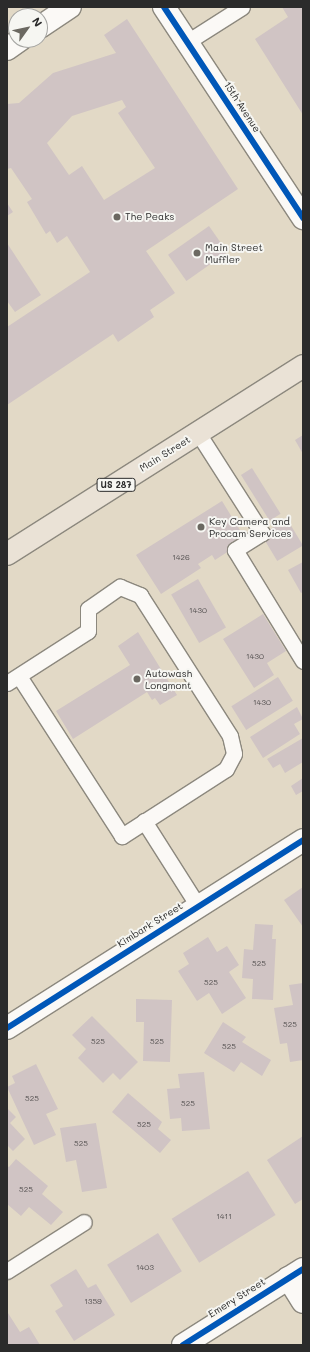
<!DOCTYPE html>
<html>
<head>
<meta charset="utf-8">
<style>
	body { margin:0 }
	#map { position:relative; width:310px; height:1352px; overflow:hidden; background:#e2d9c6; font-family:Mali,sans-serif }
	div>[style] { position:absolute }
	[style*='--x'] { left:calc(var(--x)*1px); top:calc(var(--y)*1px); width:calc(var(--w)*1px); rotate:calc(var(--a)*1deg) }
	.building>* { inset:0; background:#d0c4c4; transform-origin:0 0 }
	.roads { filter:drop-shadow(1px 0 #8c887e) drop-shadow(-1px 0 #8c887e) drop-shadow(0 1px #8c887e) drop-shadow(0 -1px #8c887e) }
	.service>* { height:15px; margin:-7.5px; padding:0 7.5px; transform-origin:7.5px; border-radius:7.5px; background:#fbf9f6 }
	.minor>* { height:22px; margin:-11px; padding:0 11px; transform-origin:11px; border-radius:11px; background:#fbf9f6 }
	.trunk>* { height:22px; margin:-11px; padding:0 11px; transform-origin:11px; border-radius:11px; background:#eae2d6 }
	.cycleway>* { height:6px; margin:-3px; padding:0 3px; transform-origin:3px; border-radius:3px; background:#0057b8 }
	.dots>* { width:11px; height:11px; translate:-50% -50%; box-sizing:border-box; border:2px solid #f6f6f2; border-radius:50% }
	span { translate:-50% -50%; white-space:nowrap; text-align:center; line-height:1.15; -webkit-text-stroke:4px #f6f6f2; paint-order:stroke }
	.number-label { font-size:8px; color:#545151 }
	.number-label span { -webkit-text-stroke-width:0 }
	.shield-label span { padding:1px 3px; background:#f6f6f2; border:1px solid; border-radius:3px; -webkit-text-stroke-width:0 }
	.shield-label { font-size:9px; color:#2b2b2b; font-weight:700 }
	.street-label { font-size:10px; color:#2b2b2b }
	.poi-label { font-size:10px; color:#2b2b2b }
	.left { translate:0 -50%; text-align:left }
	.frame { position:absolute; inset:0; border:8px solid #2b2b2b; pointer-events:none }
	.north { position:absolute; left:8px; top:8px; width:40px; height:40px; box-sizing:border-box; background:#f6f6f2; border:1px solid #a5a5a2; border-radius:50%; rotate:57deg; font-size:11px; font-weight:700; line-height:16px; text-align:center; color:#2b2b2b }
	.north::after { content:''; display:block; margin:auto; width:14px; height:18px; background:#6b6861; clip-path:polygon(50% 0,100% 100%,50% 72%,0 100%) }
</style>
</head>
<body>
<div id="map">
	<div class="building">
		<i style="clip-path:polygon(282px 7px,303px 7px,303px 115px,255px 39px,288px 17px)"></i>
		<i style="clip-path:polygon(evenodd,127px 19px,238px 189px,146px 251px,175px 293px,150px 310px,154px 317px,118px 342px,113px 334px,7px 405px,7px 327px,90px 272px,67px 236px,57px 243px,50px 231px,46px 234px,27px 202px,32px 199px,11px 168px,7px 169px,7px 104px,19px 103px,53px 73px,116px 53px,104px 35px,127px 19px,122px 100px,126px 107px,118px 113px,155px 168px,104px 200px,82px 166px,69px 175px,47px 143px,72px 116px,122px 100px)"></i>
		<i style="clip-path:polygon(7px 203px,13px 212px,7px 216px)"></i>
		<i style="left:209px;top:226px;width:32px;height:50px;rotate:55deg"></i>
		<i style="clip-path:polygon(7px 243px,41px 295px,15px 312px,7px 301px)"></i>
		<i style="clip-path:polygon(303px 435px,303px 454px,295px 440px)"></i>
		<i style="left:252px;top:468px;width:54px;height:13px;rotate:58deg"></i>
		<i style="clip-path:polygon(222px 501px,246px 540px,215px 560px,212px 555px,198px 564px,201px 568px,161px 594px,136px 555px)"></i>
		<i style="left:287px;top:519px;width:31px;height:30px;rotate:59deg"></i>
		<i style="clip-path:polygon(303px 562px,303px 592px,301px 593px,288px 570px)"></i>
		<i style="left:198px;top:579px;width:56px;height:31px;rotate:60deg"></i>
		<i style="clip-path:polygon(263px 614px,286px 651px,267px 663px,274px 675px,254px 688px,223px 639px)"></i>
		<i style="clip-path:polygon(138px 632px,177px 695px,160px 705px,155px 698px,152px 700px,147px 692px,73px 739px,56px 711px,130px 665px,118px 646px)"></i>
		<i style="left:278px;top:677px;width:28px;height:55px;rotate:58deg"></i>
		<i style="clip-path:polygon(297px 707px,303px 719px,294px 724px,300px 734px,263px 758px,250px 737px)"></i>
		<i style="clip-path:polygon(303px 738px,303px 762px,285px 773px,280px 764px,273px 768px,267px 759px)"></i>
		<i style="clip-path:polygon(303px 778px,303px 791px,296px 795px,291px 786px)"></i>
		<i style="clip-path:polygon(303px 887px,303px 927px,284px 900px)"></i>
		<i style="clip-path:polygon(255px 924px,273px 925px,272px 939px,276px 939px,273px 1000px,252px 999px,253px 979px,242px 978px,244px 949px,253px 950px)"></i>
		<i style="clip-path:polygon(208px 937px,217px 952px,227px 946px,239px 965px,229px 972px,246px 998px,222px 1014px,209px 993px,197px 1001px,178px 971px,189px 964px,183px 953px)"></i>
		<i style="clip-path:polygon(303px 983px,303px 1060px,290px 1062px,287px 1043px,280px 1044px,274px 1008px,293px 1005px,289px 985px)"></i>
		<i style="clip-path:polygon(136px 999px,172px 1000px,170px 1062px,143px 1061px,144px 1022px,136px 1022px)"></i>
		<i style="clip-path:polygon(92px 1016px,138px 1062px,120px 1080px,113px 1073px,103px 1083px,78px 1058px,86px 1049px,72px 1035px)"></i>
		<i style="clip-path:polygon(223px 1022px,246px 1037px,242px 1042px,271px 1060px,262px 1076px,241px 1062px,234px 1072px,204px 1053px)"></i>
		<i style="clip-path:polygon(36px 1064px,58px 1109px,46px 1114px,56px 1135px,34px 1145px,7px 1087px,15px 1083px,12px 1076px)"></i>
		<i style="clip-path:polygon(204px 1072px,210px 1129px,182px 1131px,181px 1118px,170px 1119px,167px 1089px,180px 1088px,178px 1074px)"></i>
		<i style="clip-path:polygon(128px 1093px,162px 1122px,158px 1129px,171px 1140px,160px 1153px,112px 1112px)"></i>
		<i style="clip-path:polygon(7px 1108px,16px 1117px,10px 1123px,25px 1139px,13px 1151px,7px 1145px)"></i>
		<i style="clip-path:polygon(96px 1123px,107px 1188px,82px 1192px,76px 1160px,66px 1162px,60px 1128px)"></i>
		<i style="clip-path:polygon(303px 1136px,303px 1199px,295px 1204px,267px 1160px)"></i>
		<i style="clip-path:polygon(16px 1159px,48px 1186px,42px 1194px,63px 1212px,51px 1225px,29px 1207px,21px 1216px,7px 1204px,7px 1166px,9px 1167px)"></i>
		<i style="left:248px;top:1171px;width:52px;height:90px;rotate:58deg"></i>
		<i style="left:158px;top:1233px;width:45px;height:60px;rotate:58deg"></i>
		<i style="clip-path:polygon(76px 1269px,88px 1288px,96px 1284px,115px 1315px,74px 1341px,55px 1311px,63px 1306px,50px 1285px)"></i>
		<i style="clip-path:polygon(8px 1313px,20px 1332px,29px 1327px,40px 1345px,7px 1345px)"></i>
	</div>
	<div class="roads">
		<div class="service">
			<i style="--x:187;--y:42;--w:65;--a:-32.5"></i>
			<i style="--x:198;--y:433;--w:119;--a:57.4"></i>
			<i style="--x:262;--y:533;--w:32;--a:148"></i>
			<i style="--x:235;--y:550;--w:130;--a:58.5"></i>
			<i style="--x:7;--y:683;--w:96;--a:-32.7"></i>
			<i style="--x:88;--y:631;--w:22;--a:-90"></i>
			<i style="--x:88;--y:609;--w:39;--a:-35"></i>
			<i style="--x:120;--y:587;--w:22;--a:22"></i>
			<i style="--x:140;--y:595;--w:167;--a:57.4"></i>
			<i style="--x:230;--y:736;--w:18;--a:77"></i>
			<i style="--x:234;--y:754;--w:17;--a:118"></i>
			<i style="--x:226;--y:769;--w:124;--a:147.2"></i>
			<i style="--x:122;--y:836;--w:190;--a:-122.8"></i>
			<i style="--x:144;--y:821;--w:101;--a:57.6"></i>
			<i style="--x:7;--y:1271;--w:91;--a:-32.5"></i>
		</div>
		<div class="minor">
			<i style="--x:164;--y:7;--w:253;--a:56.6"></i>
			<i style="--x:40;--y:27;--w:36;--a:-34"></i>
			<i style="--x:7;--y:49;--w:16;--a:-35"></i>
			<i style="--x:7;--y:1028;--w:351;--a:-32.4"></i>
			<i style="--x:288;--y:1278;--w:28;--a:58"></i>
			<i style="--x:183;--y:1345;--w:142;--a:-32.3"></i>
		</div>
		<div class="trunk">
			<i style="--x:7;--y:554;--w:351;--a:-32.4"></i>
		</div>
	</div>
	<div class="cycleway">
		<i style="--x:164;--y:7;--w:253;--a:56.6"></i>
		<i style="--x:7;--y:1028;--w:351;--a:-32.4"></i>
		<i style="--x:183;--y:1345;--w:142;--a:-32.3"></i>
	</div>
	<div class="dots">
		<i style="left:117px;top:217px;background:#6b6861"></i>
		<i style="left:197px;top:253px;background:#6b6861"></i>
		<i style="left:201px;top:527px;background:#6b6861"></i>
		<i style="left:137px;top:679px;background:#6b6861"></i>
	</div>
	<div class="number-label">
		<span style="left:181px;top:558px">1426</span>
		<span style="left:198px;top:611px">1430</span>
		<span style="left:255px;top:657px">1430</span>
		<span style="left:262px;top:703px">1430</span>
		<span style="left:259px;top:964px">525</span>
		<span style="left:211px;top:983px">525</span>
		<span style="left:290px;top:1025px">525</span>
		<span style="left:98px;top:1042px">525</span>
		<span style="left:157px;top:1042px">525</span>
		<span style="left:229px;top:1047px">525</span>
		<span style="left:32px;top:1099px">525</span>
		<span style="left:188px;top:1104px">525</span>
		<span style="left:144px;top:1125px">525</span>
		<span style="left:81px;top:1144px">525</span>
		<span style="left:26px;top:1190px">525</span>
		<span style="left:224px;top:1217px">1411</span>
		<span style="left:145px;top:1268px">1403</span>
		<span style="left:93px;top:1302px">1359</span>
	</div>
	<div class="shield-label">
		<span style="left:116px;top:485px">US 287</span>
	</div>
	<div class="street-label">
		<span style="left:242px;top:107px;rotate:57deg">15th Avenue</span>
		<span style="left:165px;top:454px;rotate:-32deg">Main Street</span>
		<span style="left:150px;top:925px;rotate:-32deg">Kimbark Street</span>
		<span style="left:237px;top:1298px;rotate:-32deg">Emery Street</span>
	</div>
	<div class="poi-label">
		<span class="left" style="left:125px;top:217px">The Peaks</span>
		<span class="left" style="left:205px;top:253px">Main Street<br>Muffler</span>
		<span class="left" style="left:209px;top:527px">Key Camera and<br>Procam Services</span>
		<span class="left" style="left:145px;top:679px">Autowash<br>Longmont</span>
	</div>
	<div class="frame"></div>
	<div class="north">N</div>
</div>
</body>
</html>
